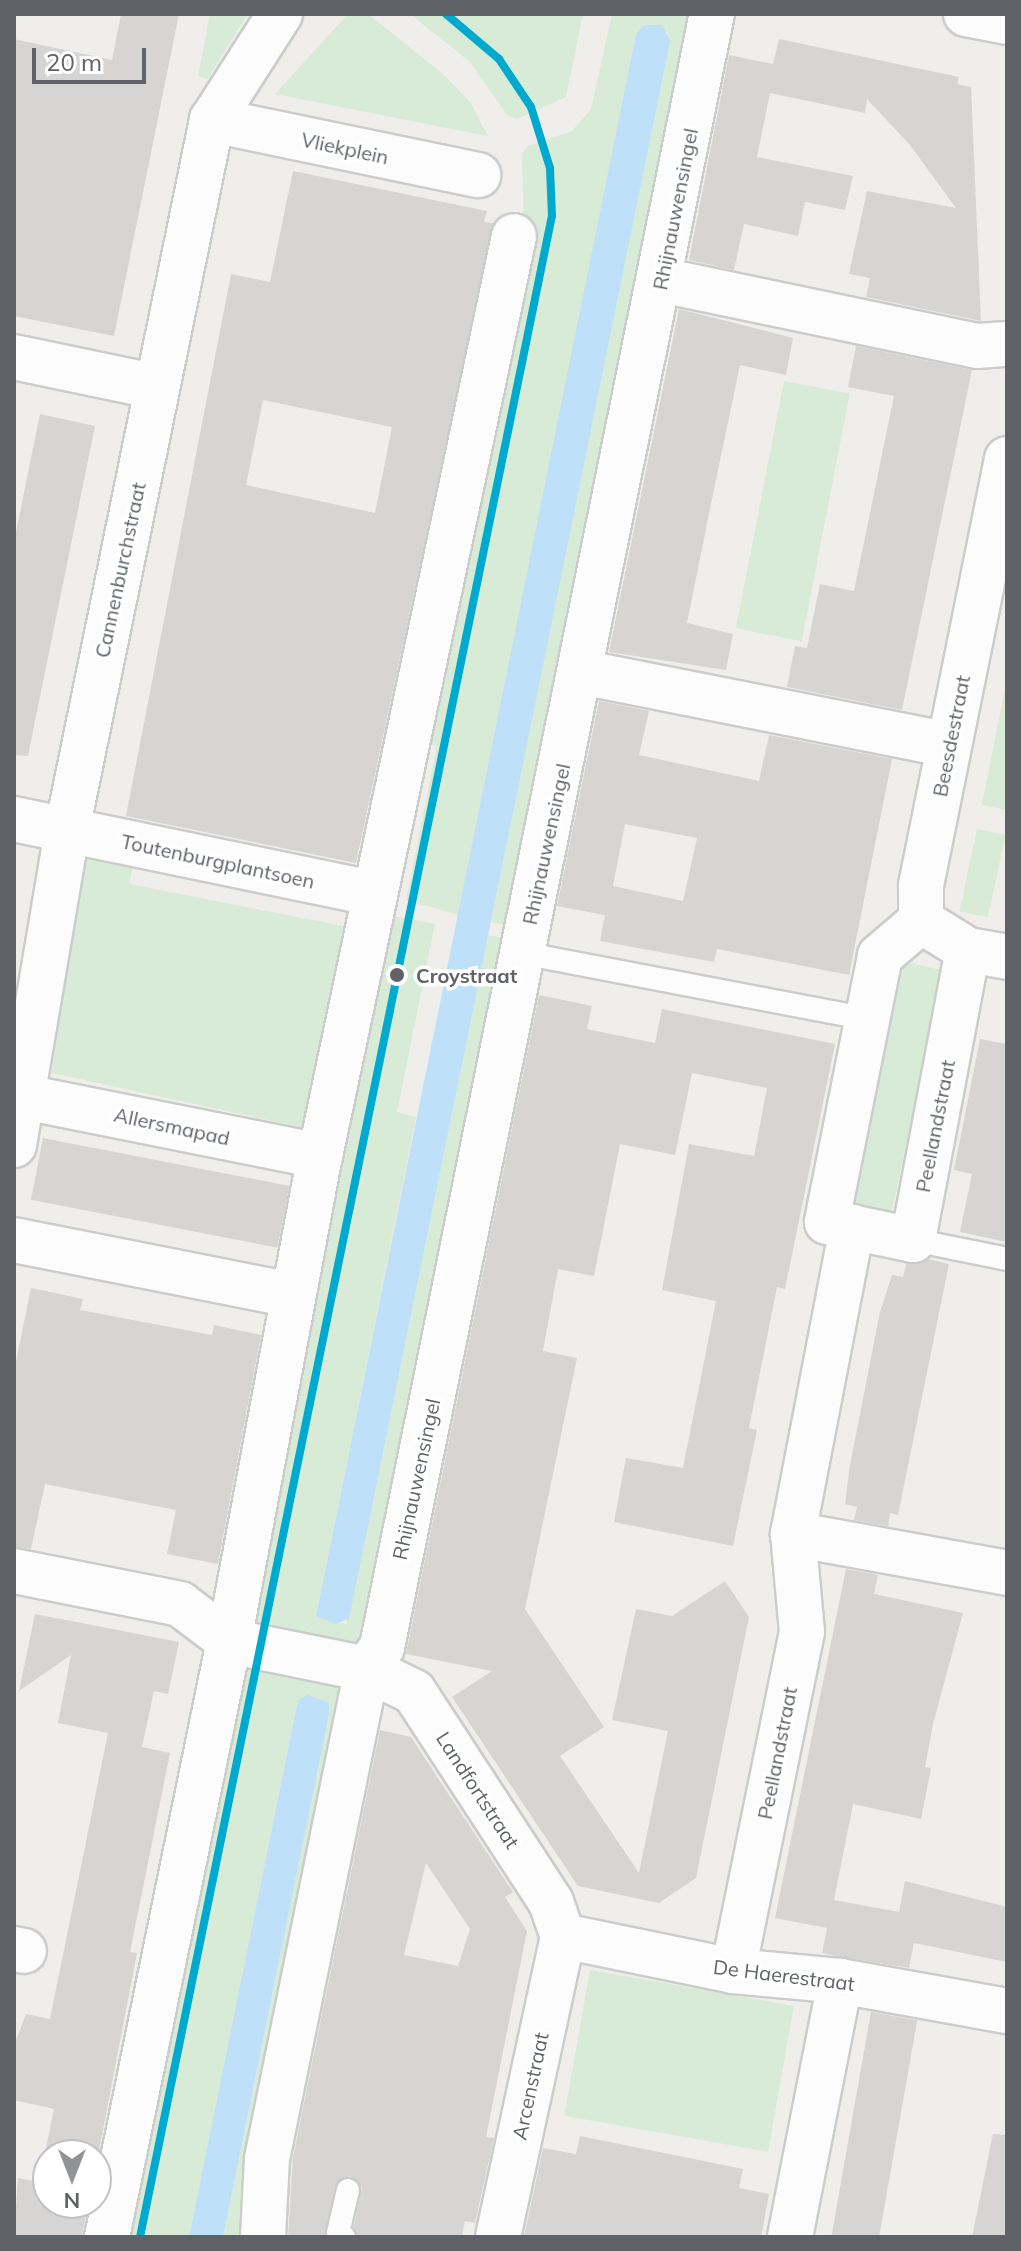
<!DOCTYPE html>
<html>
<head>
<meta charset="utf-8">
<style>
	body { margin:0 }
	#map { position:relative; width:1021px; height:2251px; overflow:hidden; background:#efeeea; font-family:Mulish,sans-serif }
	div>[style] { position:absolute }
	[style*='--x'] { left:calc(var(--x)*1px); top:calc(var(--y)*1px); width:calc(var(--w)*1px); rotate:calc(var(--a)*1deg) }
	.green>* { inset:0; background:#d8ebd6; transform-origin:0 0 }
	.water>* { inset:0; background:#bfe0f9 }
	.building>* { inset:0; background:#d6d5d3; transform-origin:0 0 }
	.roads { filter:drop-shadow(2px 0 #cbcccc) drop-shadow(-2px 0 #cbcccc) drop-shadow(0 2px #cbcccc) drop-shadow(0 -2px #cbcccc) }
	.lane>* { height:22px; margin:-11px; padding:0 11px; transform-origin:11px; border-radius:11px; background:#fdfcfc }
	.street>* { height:44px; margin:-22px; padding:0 22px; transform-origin:22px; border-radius:22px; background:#fdfcfc }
	.tram-1>* { height:8px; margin:-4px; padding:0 4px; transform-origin:4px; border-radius:4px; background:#00a9ce }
	.dots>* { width:22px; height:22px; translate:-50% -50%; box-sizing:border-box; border:4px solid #fff; border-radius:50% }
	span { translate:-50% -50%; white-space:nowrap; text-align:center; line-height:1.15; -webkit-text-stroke:7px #fff; paint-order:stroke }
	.street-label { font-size:20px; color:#5f6368 }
	.stop-label { font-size:20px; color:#5f6368; font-weight:700 }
	.left { translate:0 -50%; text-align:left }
	.frame { position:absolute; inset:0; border:16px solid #5f6368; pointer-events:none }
	.north { position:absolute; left:32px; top:2139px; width:80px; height:80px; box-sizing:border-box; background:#fff; border:2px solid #bfc1c3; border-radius:50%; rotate:180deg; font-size:22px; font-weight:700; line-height:32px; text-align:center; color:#5f6368 }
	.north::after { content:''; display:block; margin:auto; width:28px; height:36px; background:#919496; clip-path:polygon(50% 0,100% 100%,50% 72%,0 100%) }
	.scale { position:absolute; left:32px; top:48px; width:114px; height:36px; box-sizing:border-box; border:4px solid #5f6368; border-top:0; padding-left:10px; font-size:24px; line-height:28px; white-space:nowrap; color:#5f6368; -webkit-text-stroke:6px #fff; paint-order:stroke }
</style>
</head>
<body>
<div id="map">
	<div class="green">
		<i style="clip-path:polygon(210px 14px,248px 14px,207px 79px,198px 76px)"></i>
		<i style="clip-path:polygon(348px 14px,368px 14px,444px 75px,470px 102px,488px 136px,275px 94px)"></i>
		<i style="clip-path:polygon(410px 14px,583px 14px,566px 97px,517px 119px,508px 116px,470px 62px)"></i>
		<i style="clip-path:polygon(612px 14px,700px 14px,520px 928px,491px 922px,668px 33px,644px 25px,636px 34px,459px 915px,406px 900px,437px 746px,419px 741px,524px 235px,522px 154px,528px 146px,572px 131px,591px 109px)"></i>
		<i style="left:784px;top:381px;width:67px;height:252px;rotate:11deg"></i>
		<i style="clip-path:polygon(1007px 679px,1007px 810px,982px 805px)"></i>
		<i style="left:977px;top:829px;width:29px;height:84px;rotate:12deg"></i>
		<i style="clip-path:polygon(119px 855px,135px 858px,129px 884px,348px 927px,305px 1128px,52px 1073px,68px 939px,84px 858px,115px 865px)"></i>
		<i style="clip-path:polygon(383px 914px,435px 924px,397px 1112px,416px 1117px,316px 1616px,346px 1624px,488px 935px,516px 941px,372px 1646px,243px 1620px)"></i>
		<i style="left:904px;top:962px;width:40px;height:253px;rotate:12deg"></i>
		<i style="clip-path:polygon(232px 1666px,353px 1691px,243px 2237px,223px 2237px,329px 1714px,298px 1700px,189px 2237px,115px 2237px)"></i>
		<i style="left:590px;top:1970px;width:207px;height:148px;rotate:10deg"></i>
	</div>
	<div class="water">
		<i style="clip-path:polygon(644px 25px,662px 25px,670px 41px,349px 1619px,335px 1624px,316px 1616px,636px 34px)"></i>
		<i style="clip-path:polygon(308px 1695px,329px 1703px,329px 1714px,223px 2237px,189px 2237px,298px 1700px)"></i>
	</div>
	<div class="building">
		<i style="clip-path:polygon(121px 14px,179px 14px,114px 336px,14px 316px,14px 39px,112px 60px)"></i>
		<i style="clip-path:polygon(779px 39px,959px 77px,957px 84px,971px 87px,981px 321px,866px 297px,870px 278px,849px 274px,867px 191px,956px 208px,910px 145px,867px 99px,865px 113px,770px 93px,757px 157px,853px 176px,845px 210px,805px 202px,798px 236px,744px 224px,734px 270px,689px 260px,729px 55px,773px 64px)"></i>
		<i style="clip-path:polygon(evenodd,293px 171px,487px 211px,484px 222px,493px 223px,356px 863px,126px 816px,231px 274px,270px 282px,293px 171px,263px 400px,392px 427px,375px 513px,246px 485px,263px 400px)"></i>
		<i style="clip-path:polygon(679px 309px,793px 338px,786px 375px,740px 365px,713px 494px,687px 623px,733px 634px,726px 670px,609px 652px)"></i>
		<i style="clip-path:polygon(856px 346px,972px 370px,902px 710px,787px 687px,795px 646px,807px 648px,820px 584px,854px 591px,894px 396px,848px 387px)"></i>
		<i style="clip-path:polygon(40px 414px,95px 426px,28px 756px,14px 755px,14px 542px)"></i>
		<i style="clip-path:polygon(evenodd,599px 701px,649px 711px,639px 755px,759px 781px,769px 735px,892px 759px,849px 975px,717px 949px,714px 962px,600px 941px,605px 915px,557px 906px,599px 701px,625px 824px,697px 838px,683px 901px,613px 886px,625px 824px)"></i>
		<i style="clip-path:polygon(539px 995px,592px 1006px,587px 1029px,655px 1043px,662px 1009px,835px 1044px,785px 1289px,777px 1287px,749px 1428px,757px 1430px,733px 1546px,614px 1522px,626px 1458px,683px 1468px,716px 1301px,662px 1290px,689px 1144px,754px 1156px,767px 1088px,692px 1073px,675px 1155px,620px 1144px,594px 1276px,558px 1269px,543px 1351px,577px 1358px,525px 1609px,604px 1727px,560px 1756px,639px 1873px,668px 1731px,612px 1720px,636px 1609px,672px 1616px,725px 1581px,749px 1617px,696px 1878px,659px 1903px,578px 1886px,452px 1697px,492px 1671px,406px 1654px)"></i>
		<i style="clip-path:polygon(980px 1039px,1007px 1044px,1007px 1242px,960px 1232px,972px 1174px,954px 1170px)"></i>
		<i style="left:43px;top:1138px;width:251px;height:63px;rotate:11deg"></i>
		<i style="clip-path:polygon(928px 1259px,949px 1264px,898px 1515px,890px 1513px,888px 1526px,854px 1520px,857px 1507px,845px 1504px,850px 1465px,880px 1312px,892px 1275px,903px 1277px,906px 1264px)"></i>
		<i style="clip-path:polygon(31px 1288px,83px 1299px,80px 1310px,212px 1335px,214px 1325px,261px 1335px,218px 1564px,167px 1554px,176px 1510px,45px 1484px,31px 1549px,14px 1547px,14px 1371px)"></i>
		<i style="clip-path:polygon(846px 1569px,878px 1575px,874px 1594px,963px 1613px,933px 1724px,925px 1767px,931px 1768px,921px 1819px,853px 1804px,834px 1900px,899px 1912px,905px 1881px,1007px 1907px,1007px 1962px,914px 1943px,909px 1968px,831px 1955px,822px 1953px,827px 1928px,775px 1918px)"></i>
		<i style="clip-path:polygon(35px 1614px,179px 1642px,168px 1694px,154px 1691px,142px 1747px,170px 1753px,130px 1952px,137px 1953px,96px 2166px,96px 2155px,48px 2155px,48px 2203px,88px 2203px,82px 2237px,14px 2237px,18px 2178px,39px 2182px,54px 2109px,14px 2100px,14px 2046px,26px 2014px,50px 2019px,108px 1733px,58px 1723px,71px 1655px,19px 1691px)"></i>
		<i style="clip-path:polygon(evenodd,380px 1730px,411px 1737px,513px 1892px,505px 1897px,527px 1931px,486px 2137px,494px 2138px,475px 2223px,465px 2221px,462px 2237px,358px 2237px,354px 2227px,362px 2187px,350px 2176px,335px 2186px,325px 2237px,288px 2237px,293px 2157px,380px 1730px,426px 1863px,470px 1929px,458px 1966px,404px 1955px,426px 1863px)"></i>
		<i style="left:871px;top:2012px;width:47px;height:230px;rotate:10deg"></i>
		<i style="clip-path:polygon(993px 2134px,1007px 2135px,1007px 2237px,972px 2237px)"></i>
		<i style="clip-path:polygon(580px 2136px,743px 2169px,739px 2188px,769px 2194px,761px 2237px,524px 2237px,543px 2148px,576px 2154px)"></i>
	</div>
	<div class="roads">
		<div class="lane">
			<i style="--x:543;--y:957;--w:330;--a:10.8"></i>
			<i style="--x:913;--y:1240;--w:96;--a:11.4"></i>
			<i style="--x:344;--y:2237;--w:7;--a:-146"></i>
			<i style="--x:338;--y:2233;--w:44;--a:-76.9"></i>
		</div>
		<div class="street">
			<i style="--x:966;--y:14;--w:42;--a:11"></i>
			<i style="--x:212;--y:120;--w:272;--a:11.7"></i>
			<i style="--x:661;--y:280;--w:323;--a:11.8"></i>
			<i style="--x:977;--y:346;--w:30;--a:-4"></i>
			<i style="--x:14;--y:357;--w:146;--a:11.8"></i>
			<i style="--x:1007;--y:459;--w:436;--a:101.4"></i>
			<i style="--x:921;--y:886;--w:35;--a:90"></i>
			<i style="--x:921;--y:921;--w:55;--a:31.7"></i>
			<i style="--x:968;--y:950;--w:40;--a:10"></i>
			<i style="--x:581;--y:672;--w:375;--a:11.2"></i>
			<i style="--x:14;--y:819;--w:361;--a:11.7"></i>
			<i style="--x:921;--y:921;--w:54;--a:139.5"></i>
			<i style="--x:880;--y:956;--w:271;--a:101.3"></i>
			<i style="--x:827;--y:1222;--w:88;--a:11.8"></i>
			<i style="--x:913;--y:1240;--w:295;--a:-79.3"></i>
			<i style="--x:14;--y:1095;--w:312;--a:11.3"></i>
			<i style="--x:14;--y:1145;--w:319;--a:-80.4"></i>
			<i style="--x:67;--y:830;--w:725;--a:-78.46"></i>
			<i style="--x:212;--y:120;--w:126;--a:-57.3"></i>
			<i style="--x:14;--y:1240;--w:283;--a:11.2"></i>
			<i style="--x:793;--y:1534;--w:218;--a:10.3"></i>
			<i style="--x:14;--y:1571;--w:169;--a:11.2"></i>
			<i style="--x:180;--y:1604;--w:61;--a:37.1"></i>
			<i style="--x:229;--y:1641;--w:141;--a:11.5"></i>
			<i style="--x:367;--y:1669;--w:52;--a:26.1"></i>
			<i style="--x:414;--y:1692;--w:251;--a:56.9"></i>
			<i style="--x:551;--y:1902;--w:36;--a:71"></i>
			<i style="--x:563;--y:1936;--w:174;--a:11.6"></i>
			<i style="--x:733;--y:1971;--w:107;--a:5.3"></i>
			<i style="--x:840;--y:1981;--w:170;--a:10.2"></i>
			<i style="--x:14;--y:1949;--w:10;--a:11"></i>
			<i style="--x:733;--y:1971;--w:346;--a:-78.5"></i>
			<i style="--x:802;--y:1632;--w:98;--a:-95.2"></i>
			<i style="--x:793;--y:1534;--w:313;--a:-79.1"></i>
			<i style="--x:107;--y:2237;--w:608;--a:-78.43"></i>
			<i style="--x:229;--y:1641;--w:493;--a:-79.4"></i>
			<i style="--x:320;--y:1156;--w:940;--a:-78.09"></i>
			<i style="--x:263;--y:2237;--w:78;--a:-87.1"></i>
			<i style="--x:267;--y:2159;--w:500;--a:-78.47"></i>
			<i style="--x:367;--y:1669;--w:27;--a:-56"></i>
			<i style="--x:382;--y:1647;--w:1666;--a:-78.58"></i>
			<i style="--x:498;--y:2237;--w:308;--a:-77.8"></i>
			<i style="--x:790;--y:2237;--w:261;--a:-78.9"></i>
		</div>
	</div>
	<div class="tram-1">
		<i style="--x:140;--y:2237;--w:2063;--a:-78.48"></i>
		<i style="--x:552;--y:216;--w:48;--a:-92.4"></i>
		<i style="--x:550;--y:168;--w:64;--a:-107.3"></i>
		<i style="--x:531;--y:107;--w:58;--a:-123.7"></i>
		<i style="--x:499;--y:59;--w:70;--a:-139.7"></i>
	</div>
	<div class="dots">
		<i style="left:397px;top:975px;background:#5f6368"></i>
	</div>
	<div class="street-label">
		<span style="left:345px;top:148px;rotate:12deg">Vliekplein</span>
		<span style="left:675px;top:209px;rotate:-79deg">Rhijnauwensingel</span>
		<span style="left:120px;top:570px;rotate:-78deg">Cannenburchstraat</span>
		<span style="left:951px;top:736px;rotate:-79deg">Beesdestraat</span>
		<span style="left:546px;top:844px;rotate:-78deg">Rhijnauwensingel</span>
		<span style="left:218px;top:861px;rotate:12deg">Toutenburgplantsoen</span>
		<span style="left:172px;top:1126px;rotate:12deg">Allersmapad</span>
		<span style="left:935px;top:1126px;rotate:-79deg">Peellandstraat</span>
		<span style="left:416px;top:1479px;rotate:-78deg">Rhijnauwensingel</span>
		<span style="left:777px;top:1753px;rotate:-79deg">Peellandstraat</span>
		<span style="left:478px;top:1790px;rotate:57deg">Landfortstraat</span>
		<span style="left:784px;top:1975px;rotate:7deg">De Haerestraat</span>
		<span style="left:530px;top:2086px;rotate:-78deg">Arcenstraat</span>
	</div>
	<div class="stop-label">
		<span class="left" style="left:416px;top:975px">Croystraat</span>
	</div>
	<div class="frame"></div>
	<div class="north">N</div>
	<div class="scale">20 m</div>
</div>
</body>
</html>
